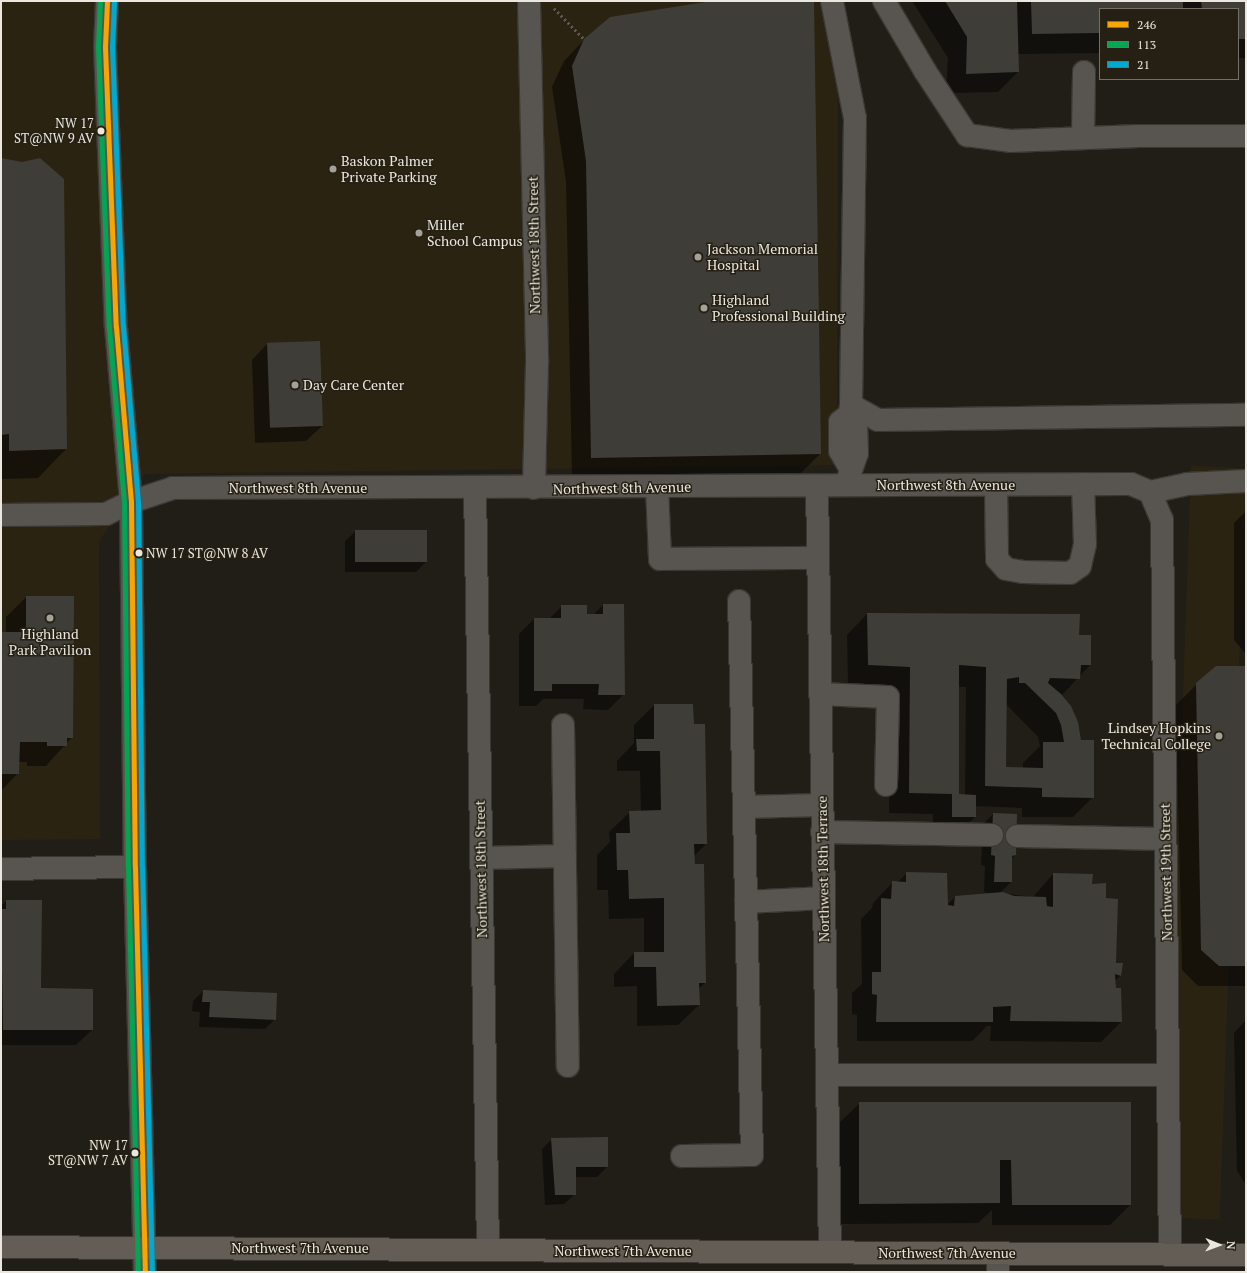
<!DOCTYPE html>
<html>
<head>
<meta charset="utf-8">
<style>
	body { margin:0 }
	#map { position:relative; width:1247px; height:1273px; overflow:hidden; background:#211e17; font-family:"PT Serif",serif }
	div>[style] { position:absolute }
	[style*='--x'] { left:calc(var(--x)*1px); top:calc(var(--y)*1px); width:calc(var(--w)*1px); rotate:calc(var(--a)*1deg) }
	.built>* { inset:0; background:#2b2312; transform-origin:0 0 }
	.shadow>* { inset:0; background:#0007 }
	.building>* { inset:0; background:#3e3d38; transform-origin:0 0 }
	.path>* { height:2.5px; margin-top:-1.25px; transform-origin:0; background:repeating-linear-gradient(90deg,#5d5a56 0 2px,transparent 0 5px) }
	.roads { filter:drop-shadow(1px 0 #3b3833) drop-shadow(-1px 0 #3b3833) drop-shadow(0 1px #3b3833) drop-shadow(0 -1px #3b3833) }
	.minor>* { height:22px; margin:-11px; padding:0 11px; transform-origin:11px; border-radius:11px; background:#585550 }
	.major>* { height:22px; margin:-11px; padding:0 11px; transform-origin:11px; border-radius:11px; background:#645d55 }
	.bus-1>* { height:5px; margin:-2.5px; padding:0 2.5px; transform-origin:2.5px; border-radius:2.5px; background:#f7a600 }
	.bus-2>* { height:5px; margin:-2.5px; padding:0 2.5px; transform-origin:2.5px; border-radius:2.5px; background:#00a651 }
	.bus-3>* { height:5px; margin:-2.5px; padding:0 2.5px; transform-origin:2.5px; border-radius:2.5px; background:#00a9ce }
	.dots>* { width:11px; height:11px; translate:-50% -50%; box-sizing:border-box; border:2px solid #252013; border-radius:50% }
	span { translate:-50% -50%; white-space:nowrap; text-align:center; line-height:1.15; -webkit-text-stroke:3px #252013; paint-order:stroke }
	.bus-label { font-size:13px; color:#ebe7df }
	.right { translate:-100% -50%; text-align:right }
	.left { translate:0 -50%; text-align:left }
	.poi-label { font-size:14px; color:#ebe7df }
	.street-label { font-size:14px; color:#ebe7df }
	.frame { position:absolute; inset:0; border:2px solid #ebe7df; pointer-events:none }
	.legend { position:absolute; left:1099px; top:8px; width:140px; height:72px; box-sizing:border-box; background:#252013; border:1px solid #747065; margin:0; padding:5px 7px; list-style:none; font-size:12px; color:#ebe7df }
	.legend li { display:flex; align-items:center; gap:8px; height:20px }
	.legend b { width:20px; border:1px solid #747065 }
	.north { position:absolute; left:1199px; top:1225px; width:40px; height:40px; -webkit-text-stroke:3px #252013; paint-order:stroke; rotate:91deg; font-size:11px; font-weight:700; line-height:16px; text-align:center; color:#ebe7df }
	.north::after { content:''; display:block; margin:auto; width:14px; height:18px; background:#ebe7df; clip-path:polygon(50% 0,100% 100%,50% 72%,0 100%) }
</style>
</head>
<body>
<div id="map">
	<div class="built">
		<i style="clip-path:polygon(1px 1px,838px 1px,837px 465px,145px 474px,99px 541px,100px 839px,1px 840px)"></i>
		<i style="left:1191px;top:466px;width:55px;height:752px;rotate:2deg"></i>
	</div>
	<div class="shadow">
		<i style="clip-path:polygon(718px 1px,813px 1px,820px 454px,800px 474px,572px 478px,566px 182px,552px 87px,564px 61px,584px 40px)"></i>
		<i style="clip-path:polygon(912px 1px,1246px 1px,1246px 58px,1238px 58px,1238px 9px,1100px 9px,1100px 53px,1018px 54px,1018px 72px,998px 92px,946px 93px,948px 58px)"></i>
		<i style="clip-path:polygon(1px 159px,66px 449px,38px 478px,1px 479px)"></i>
		<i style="clip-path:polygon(267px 344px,322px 426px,306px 441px,255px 443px,252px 360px)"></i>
		<i style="clip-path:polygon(1246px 511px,1246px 654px,1234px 640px,1234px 523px)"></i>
		<i style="clip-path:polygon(356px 531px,426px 562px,416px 572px,345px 572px,345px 541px)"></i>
		<i style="clip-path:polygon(26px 597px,72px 737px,46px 766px,27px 766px,27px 762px,19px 762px,18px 773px,1px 791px,1px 633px,6px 633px,6px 617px)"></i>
		<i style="clip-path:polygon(603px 605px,624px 694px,608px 710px,583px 709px,584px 699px,543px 699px,536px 706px,519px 706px,519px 634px,534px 619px,549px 619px,562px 606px,586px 615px,593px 615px)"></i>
		<i style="clip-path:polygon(evenodd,867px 614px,1078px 636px,1090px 665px,1061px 696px,1093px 797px,1073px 817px,1022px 817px,1022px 808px,975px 806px,975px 817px,955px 837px,932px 837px,933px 814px,889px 813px,890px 687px,848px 685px,847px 635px,867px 614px,958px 687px,966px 687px,965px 796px,958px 795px,958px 687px,867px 614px,1006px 704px,1038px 737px,1040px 746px,1023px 763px,1023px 768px,1004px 768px,1006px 704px)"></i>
		<i style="clip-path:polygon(1246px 667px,1246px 986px,1198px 986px,1182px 970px,1176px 705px,1197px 684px)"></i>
		<i style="clip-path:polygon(654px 705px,693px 725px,706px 844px,694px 856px,705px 983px,698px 989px,699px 1005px,678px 1025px,637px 1026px,637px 986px,614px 987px,614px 974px,634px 953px,644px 953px,644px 918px,609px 919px,608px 890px,597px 890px,597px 855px,610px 842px,609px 832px,630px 812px,641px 812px,640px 771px,617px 771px,617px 761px,634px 743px,634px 725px)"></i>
		<i style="clip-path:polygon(993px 814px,1015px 855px,1011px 859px,1011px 882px,1000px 893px,1033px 897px,1053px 874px,1091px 885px,1105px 898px,1115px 964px,1121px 975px,1115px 981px,1121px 1022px,1101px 1042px,990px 1041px,991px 1026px,987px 1026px,972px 1041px,857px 1041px,857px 1015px,852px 1014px,852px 993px,862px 984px,861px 919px,872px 908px,873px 903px,893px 882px,897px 883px,907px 873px,947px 905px,955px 897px,991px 894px,984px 892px,985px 866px,981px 865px,983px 824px)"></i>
		<i style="clip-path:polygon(6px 901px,40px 989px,92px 1030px,76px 1045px,1px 1045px,1px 906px)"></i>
		<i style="clip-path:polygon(203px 991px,275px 1019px,265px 1029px,199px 1027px,200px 1012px,192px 1011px,193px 1001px)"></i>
		<i style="clip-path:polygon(1246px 1020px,1246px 1185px,1237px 1171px,1234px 1033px)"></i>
		<i style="clip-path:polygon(860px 1103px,1130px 1205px,1110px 1225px,992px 1225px,992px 1210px,978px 1223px,839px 1224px,839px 1123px)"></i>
		<i style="clip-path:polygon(552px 1139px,607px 1167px,597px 1177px,575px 1177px,575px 1194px,564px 1204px,545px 1205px,542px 1149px)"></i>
	</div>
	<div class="building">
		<i style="clip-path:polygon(712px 1px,814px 1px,821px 454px,591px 458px,586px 161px,572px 66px,584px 39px,610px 17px)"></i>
		<i style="clip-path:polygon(945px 1px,1017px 1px,1019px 72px,966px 74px,967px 37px)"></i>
		<i style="clip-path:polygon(1031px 1px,1183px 1px,1183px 9px,1100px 9px,1100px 33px,1032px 34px)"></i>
		<i style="clip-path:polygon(1201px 1px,1246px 1px,1246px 39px,1238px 39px,1238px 9px,1202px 9px)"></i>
		<i style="clip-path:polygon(1px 158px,22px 162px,40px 158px,64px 179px,67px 449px,9px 451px,9px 434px,1px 435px)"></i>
		<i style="left:320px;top:341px;width:85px;height:53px;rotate:88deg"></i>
		<i style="left:355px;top:530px;width:72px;height:32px"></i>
		<i style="clip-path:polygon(26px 596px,74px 596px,73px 738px,67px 738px,67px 746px,47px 746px,47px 742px,20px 742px,19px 774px,1px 774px,1px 632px,26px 632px)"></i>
		<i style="clip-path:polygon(603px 604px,624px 604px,625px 695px,598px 695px,599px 684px,552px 684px,552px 691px,534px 691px,534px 618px,561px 618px,561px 605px,587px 605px,587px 614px,603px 614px)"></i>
		<i style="clip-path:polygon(evenodd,867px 613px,1080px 614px,1079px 635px,1091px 635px,1091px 665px,1081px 665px,1080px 679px,1050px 678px,1048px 683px,1061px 694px,1071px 706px,1078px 722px,1081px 740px,1094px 740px,1094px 798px,1042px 797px,1042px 788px,985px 786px,986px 667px,959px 665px,959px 794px,976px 795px,976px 817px,952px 817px,952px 794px,909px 793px,910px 667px,868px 665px,867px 613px,1019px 677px,1019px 683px,1025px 683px,1056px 713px,1061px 725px,1064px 742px,1043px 742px,1043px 768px,1006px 767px,1007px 679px,1019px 677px)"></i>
		<i style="clip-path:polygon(1216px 666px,1246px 666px,1246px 966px,1219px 966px,1201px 950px,1196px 683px)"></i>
		<i style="clip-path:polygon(654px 704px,693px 704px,694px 724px,705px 724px,707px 844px,694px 844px,695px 864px,704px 864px,706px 983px,699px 983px,700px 1005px,657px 1006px,656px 967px,634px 967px,634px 952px,664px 952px,664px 898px,629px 899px,628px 870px,617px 870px,616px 833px,630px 833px,629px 811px,661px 810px,660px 751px,637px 751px,636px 739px,654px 739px)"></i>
		<i style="clip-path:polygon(993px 813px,1017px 814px,1016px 855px,1012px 856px,1012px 882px,994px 882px,995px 856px,991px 855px)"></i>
		<i style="clip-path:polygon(906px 872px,947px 873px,948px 905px,954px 906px,955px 896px,1003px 892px,1014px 896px,1046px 897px,1047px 906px,1053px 907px,1053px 873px,1093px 874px,1092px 884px,1106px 883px,1106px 898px,1118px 899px,1116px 963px,1123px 963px,1121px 976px,1115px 974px,1116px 988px,1121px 988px,1122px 1022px,1010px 1021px,1011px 1006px,993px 1007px,993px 1022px,876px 1022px,877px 995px,872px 994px,872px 972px,881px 972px,881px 898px,891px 899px,892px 881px,906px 882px)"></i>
		<i style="clip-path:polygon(6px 900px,42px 900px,41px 988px,93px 989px,93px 1030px,3px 1030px,1px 909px,6px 909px)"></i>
		<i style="clip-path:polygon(203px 990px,277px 993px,276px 1020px,209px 1017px,210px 1002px,202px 1002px)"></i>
		<i style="clip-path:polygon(859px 1102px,1131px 1102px,1131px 1205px,1012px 1205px,1011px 1160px,1000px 1160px,1000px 1203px,859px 1204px)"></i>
		<i style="clip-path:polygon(608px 1137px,608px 1167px,576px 1167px,576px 1195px,555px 1195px,551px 1138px)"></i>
	</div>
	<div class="path">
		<i style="--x:554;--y:8;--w:43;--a:45.9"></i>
	</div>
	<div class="roads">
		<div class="minor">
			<i style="--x:107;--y:1;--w:46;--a:92.5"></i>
			<i style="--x:105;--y:47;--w:280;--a:87.8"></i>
			<i style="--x:116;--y:327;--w:176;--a:85.1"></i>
			<i style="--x:131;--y:502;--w:365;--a:89.4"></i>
			<i style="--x:135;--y:867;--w:405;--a:88.6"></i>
			<i style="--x:529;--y:1;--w:362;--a:88.7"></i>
			<i style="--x:537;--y:363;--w:125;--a:91.4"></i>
			<i style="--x:832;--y:1;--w:119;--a:78.9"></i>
			<i style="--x:855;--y:118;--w:287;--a:90.8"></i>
			<i style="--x:851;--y:405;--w:31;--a:29"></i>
			<i style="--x:878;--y:420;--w:368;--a:-0.8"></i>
			<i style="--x:884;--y:1;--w:81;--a:59.6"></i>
			<i style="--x:925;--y:71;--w:77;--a:56.7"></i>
			<i style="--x:967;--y:135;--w:43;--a:7.9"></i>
			<i style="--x:1010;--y:141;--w:129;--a:-2.2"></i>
			<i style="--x:1139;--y:136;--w:107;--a:0"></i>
			<i style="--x:1083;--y:138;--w:66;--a:-89.1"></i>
			<i style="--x:850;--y:468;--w:20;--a:-120"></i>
			<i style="--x:840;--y:451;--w:29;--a:-90"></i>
			<i style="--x:840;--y:422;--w:13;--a:-39"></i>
			<i style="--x:846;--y:485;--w:34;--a:-71"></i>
			<i style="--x:857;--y:453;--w:29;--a:-92"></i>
			<i style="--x:856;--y:424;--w:12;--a:-121"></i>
			<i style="--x:850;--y:414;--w:9;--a:-84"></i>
			<i style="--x:996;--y:485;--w:74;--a:89.2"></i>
			<i style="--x:997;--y:559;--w:13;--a:48"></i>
			<i style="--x:1006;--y:569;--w:17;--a:10"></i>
			<i style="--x:1023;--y:572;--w:47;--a:1.2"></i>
			<i style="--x:1070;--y:573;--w:12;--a:-35"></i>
			<i style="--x:1080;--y:566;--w:23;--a:-77"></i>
			<i style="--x:1085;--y:544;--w:60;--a:-91.9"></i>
			<i style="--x:817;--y:486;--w:766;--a:89.03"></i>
			<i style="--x:657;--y:487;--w:72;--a:87.6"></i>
			<i style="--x:660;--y:559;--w:158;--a:-0.4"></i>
			<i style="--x:475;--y:488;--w:762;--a:89.02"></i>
			<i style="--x:1150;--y:492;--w:30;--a:67"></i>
			<i style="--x:1162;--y:520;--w:734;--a:89.38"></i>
			<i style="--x:1;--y:515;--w:105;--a:-0.5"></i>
			<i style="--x:106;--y:514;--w:28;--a:-26"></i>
			<i style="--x:131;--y:502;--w:44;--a:-18.4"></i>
			<i style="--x:173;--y:488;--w:958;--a:-0.24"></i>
			<i style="--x:1131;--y:484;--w:21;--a:23"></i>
			<i style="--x:1150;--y:492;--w:38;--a:-12"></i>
			<i style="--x:1187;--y:484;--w:59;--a:-2.9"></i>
			<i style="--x:820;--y:694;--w:68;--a:2.5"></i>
			<i style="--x:888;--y:697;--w:88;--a:91.3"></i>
			<i style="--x:563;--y:725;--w:341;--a:89.2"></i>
			<i style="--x:744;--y:807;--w:78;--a:-1.5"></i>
			<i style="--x:822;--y:832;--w:170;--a:1"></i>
			<i style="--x:1017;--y:836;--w:148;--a:1.2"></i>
			<i style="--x:481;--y:858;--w:84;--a:-1.4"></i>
			<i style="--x:1;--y:869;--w:134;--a:-0.9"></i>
			<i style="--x:746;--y:902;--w:78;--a:-2.9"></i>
			<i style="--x:827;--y:1075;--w:341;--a:0"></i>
			<i style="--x:682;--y:1156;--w:70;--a:-0.8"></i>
			<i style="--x:752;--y:1155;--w:554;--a:-91.34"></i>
			<i style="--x:998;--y:1272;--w:19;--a:-90"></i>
		</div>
		<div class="major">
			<i style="--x:1;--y:1247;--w:1245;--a:0.37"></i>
		</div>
	</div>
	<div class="bus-1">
		<i style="--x:107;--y:1;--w:46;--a:92.5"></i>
		<i style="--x:105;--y:47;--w:280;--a:87.8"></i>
		<i style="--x:116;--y:327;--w:176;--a:85.1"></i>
		<i style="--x:131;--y:502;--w:365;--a:89.4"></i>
		<i style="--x:135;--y:867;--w:405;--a:88.6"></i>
	</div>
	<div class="bus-2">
		<i style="--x:100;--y:1;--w:46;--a:92.5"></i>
		<i style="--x:98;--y:47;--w:280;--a:87.8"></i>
		<i style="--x:109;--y:327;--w:176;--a:85.1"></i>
		<i style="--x:124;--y:502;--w:365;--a:89.4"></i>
		<i style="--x:128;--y:867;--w:405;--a:88.6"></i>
	</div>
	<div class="bus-3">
		<i style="--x:114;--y:1;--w:46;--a:92.5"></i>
		<i style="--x:112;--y:47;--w:280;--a:87.8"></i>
		<i style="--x:123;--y:327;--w:176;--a:85.1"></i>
		<i style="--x:138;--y:502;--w:365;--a:89.4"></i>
		<i style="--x:142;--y:867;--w:405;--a:88.6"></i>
	</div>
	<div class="dots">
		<i style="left:101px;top:131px;background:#ebe7df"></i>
		<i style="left:333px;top:169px;background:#a4a199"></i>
		<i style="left:419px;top:233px;background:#a4a199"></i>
		<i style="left:698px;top:257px;background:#a4a199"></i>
		<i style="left:704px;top:308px;background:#a4a199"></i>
		<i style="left:295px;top:385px;background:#a4a199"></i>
		<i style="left:139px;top:553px;background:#ebe7df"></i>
		<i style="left:50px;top:618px;background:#a4a199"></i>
		<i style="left:1219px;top:736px;background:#a4a199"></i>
		<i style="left:135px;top:1153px;background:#ebe7df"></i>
	</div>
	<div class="bus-label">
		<span class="right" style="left:94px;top:131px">NW 17<br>ST@NW 9 AV</span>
		<span class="left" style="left:146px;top:553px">NW 17 ST@NW 8 AV</span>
		<span class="right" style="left:128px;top:1153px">NW 17<br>ST@NW 7 AV</span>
	</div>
	<div class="poi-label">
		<span class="left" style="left:341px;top:169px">Baskon Palmer<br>Private Parking</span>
		<span class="left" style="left:427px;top:233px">Miller<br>School Campus</span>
		<span class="left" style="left:707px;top:257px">Jackson Memorial<br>Hospital</span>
		<span class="left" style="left:712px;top:308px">Highland<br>Professional Building</span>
		<span class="left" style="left:303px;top:385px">Day Care Center</span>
		<span style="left:50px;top:642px">Highland<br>Park Pavilion</span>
		<span class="right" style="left:1211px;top:736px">Lindsey Hopkins<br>Technical College</span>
	</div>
	<div class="street-label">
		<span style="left:534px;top:245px;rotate:-91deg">Northwest 18th Street</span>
		<span style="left:946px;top:485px">Northwest 8th Avenue</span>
		<span style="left:298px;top:488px">Northwest 8th Avenue</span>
		<span style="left:622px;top:488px;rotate:-1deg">Northwest 8th Avenue</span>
		<span style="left:481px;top:869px;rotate:-91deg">Northwest 18th Street</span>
		<span style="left:823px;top:869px;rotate:-91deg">Northwest 18th Terrace</span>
		<span style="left:1166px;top:872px;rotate:-91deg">Northwest 19th Street</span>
		<span style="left:300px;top:1248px">Northwest 7th Avenue</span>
		<span style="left:623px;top:1251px">Northwest 7th Avenue</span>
		<span style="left:947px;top:1253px">Northwest 7th Avenue</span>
	</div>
	<div class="frame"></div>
	<ul class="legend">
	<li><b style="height:5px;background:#f7a600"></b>246</li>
	<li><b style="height:5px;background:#00a651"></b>113</li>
	<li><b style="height:5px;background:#00a9ce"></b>21</li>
	</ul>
	<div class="north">N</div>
</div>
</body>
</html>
